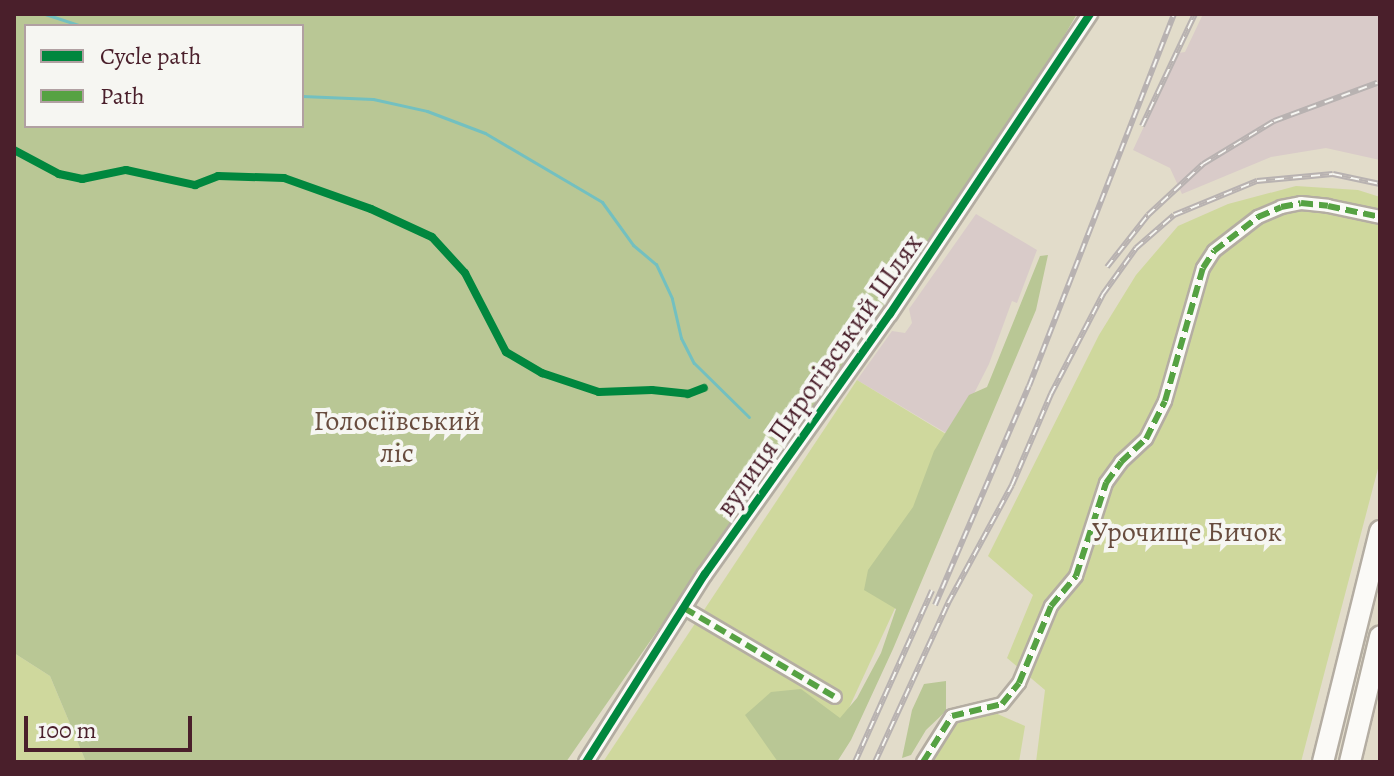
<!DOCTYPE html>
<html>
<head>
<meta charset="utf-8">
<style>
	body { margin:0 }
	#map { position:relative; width:1394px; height:776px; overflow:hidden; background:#e2dcca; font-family:Alegreya,serif }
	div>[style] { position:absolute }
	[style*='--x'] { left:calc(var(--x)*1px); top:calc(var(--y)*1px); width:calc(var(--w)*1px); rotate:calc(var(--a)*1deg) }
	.industrial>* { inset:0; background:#d9cbc9 }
	.green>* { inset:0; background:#cfd89d }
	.forest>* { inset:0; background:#b9c795 }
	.stream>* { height:3px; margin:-1.5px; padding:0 1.5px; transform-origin:1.5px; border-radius:1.5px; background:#73c0c0 }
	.roads { filter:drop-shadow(2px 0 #b4ada2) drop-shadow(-2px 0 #b4ada2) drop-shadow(0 2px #b4ada2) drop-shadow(0 -2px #b4ada2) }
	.minor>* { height:12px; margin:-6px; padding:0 6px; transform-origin:6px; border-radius:6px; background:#fbfaf7 }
	.tertiary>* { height:14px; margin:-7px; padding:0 7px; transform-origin:7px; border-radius:7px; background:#fbfaf7 }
	.trunk>* { height:20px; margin:-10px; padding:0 10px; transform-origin:10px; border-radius:10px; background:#fbfaf7 }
	.rail>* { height:6px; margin-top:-3px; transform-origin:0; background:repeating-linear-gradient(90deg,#f6f6f2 0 9px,#b8b2b1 0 18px); box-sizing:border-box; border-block:2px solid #b8b2b1 }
	.quiet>* { height:6px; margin-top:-3px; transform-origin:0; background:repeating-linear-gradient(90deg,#56a243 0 12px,transparent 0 18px) }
	.cycleway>* { height:8px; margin:-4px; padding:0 4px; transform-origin:4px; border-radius:4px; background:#00873e }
	span { translate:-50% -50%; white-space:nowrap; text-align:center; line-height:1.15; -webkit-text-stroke:8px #f6f6f2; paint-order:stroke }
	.street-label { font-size:28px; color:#4a1f2b }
	.park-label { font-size:28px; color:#684c3e }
	.frame { position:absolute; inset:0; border:16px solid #4a1f2b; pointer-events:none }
	.legend { position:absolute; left:24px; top:24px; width:280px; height:104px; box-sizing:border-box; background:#f6f6f2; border:2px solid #b1a0a2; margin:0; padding:10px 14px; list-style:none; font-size:24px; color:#4a1f2b }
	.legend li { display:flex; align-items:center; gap:16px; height:40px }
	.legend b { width:40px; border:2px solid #b1a0a2 }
	.scale { position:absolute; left:24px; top:716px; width:168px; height:36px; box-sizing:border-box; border:4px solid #4a1f2b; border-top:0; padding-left:10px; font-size:24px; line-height:28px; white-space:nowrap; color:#4a1f2b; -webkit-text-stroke:6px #f6f6f2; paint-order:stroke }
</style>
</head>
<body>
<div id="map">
	<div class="industrial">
		<i style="clip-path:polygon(1203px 14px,1380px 14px,1380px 160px,1326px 148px,1271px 157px,1182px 194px,1170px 168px,1133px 150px,1178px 53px,1185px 52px)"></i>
		<i style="clip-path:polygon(976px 214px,1037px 250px,1017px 303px,1012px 301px,989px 364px,956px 429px,946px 433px,857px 380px,892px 331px,905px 333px,912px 323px,909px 309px)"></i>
	</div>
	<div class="green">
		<i style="clip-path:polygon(1296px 186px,1358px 190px,1380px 197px,1380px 461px,1301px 762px,1036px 762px,1045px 690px,1007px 658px,1033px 595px,988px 556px,1099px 335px,1136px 275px,1178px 226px,1228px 204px)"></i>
		<i style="clip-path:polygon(857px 380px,969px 448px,824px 762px,603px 762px)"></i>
		<i style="clip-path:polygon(14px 653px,50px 676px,86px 762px,14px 762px)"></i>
		<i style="clip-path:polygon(993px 712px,1025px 726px,1019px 762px,926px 762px,956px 716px)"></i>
	</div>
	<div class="forest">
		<i style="clip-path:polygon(evenodd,14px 14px,1077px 14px,1025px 103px,566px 762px,86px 762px,50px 676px,14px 653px,14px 14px,26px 26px,302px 26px,302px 126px,26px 126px,26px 26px)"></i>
		<i style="clip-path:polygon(1048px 255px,1036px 310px,893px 649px,851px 740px,837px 762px,778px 762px,745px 715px,771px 692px,801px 689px,840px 718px,857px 698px,881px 653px,896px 609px,864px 590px,868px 570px,913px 507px,934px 451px,969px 395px,987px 387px,1040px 256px)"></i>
		<i style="clip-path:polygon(946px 681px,946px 711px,926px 730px,911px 755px,902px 758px,912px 710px,924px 684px)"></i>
	</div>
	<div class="stream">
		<i style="--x:45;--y:14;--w:39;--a:18"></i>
		<i style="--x:302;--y:96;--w:71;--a:2.4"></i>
		<i style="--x:373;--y:99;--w:55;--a:12.5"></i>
		<i style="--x:427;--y:111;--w:62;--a:20.8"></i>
		<i style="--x:485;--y:133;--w:136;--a:30.5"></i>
		<i style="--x:602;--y:202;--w:53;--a:54.2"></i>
		<i style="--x:633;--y:245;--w:30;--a:40"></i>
		<i style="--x:656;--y:264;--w:38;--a:65"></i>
		<i style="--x:672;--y:299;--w:40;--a:77"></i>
		<i style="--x:681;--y:338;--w:28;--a:63"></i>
		<i style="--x:694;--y:363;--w:77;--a:44.5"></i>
	</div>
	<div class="roads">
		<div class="minor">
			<i style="--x:684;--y:608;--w:175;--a:30.5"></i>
			<i style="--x:923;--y:762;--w:54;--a:-57.8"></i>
			<i style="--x:952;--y:716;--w:51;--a:-13.5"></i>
			<i style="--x:1002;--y:704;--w:27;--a:-51"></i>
			<i style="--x:1019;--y:683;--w:83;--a:-67.4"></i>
			<i style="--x:1051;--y:606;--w:39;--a:-50"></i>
			<i style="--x:1076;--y:576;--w:98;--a:-72.1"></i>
			<i style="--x:1106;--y:483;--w:26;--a:-54"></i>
			<i style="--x:1121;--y:462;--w:34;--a:-43"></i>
			<i style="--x:1146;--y:439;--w:42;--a:-63.4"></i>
			<i style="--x:1165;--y:401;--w:138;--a:-74.1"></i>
			<i style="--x:1203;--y:268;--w:20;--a:-57"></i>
			<i style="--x:1214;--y:251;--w:56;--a:-37.7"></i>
			<i style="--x:1258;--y:217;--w:25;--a:-23"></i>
			<i style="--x:1281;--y:207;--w:20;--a:-11"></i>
			<i style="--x:1301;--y:203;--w:27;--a:6"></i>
			<i style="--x:1328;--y:206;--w:53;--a:11.9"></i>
		</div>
		<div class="tertiary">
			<i style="--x:586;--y:762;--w:222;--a:-57.7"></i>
			<i style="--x:705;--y:574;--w:319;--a:-54.6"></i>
			<i style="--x:890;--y:314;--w:361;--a:-56.3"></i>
		</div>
		<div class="trunk">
			<i style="--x:1323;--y:762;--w:238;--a:-76.1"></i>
			<i style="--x:1350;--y:762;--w:129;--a:-76.5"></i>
		</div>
	</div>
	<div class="rail">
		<i style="--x:1142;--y:126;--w:124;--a:-64.7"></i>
		<i style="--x:1107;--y:267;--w:66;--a:-51.7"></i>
		<i style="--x:1148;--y:215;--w:75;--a:-42.8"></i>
		<i style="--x:1203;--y:164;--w:83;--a:-31.2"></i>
		<i style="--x:1274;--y:121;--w:110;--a:-20.3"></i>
		<i style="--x:935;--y:605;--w:238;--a:-66.8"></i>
		<i style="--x:1029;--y:386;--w:399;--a:-68.7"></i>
		<i style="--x:855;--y:762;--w:188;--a:-65.8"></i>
		<i style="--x:875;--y:762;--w:175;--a:-65.3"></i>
		<i style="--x:948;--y:603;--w:134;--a:-61.5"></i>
		<i style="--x:1012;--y:485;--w:99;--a:-66.8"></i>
		<i style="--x:1051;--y:394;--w:113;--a:-62.5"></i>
		<i style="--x:1103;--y:294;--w:57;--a:-54.3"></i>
		<i style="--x:1136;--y:248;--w:50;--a:-41"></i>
		<i style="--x:1174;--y:215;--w:90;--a:-22.3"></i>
		<i style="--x:1257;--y:181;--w:76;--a:-5.3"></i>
		<i style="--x:1333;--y:174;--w:48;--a:12"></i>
	</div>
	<div class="quiet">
		<i style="--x:684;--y:608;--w:175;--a:30.5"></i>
		<i style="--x:923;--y:762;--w:54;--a:-57.8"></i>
		<i style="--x:952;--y:716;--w:51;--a:-13.5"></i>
		<i style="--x:1002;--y:704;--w:27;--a:-51"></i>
		<i style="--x:1019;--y:683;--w:83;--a:-67.4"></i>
		<i style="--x:1051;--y:606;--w:39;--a:-50"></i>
		<i style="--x:1076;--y:576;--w:98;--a:-72.1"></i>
		<i style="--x:1106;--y:483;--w:26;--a:-54"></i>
		<i style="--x:1121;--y:462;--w:34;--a:-43"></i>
		<i style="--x:1146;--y:439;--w:42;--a:-63.4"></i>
		<i style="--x:1165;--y:401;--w:138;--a:-74.1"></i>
		<i style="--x:1203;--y:268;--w:20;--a:-57"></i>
		<i style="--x:1214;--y:251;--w:56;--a:-37.7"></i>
		<i style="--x:1258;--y:217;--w:25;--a:-23"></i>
		<i style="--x:1281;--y:207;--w:20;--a:-11"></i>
		<i style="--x:1301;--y:203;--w:27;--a:6"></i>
		<i style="--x:1328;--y:206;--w:53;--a:11.9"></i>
	</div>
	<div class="cycleway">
		<i style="--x:14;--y:150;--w:51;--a:28.1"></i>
		<i style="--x:59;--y:174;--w:24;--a:12"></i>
		<i style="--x:82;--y:179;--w:45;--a:-11.6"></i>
		<i style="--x:126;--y:170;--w:71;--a:12.3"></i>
		<i style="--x:195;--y:185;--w:25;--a:-21"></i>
		<i style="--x:218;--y:176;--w:66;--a:1.7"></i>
		<i style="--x:284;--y:178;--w:92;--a:19.6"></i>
		<i style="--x:371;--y:209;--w:67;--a:24.7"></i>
		<i style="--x:432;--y:237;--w:49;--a:47.5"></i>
		<i style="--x:465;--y:273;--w:89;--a:62.6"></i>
		<i style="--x:506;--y:352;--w:42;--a:30.3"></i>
		<i style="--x:542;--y:373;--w:60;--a:18.4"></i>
		<i style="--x:599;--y:392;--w:53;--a:-2.2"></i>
		<i style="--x:652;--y:390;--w:36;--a:6"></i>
		<i style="--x:688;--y:394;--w:17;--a:-21"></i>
		<i style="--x:586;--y:762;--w:222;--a:-57.7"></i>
		<i style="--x:705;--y:574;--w:319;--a:-54.6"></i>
		<i style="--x:890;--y:314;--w:361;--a:-56.3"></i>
	</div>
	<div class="street-label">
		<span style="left:819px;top:375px;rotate:-55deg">вулиця Пирогівський Шлях</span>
	</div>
	<div class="park-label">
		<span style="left:397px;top:437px">Голосіївський<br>ліс</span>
		<span style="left:1187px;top:532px">Урочище Бичок</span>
	</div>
	<div class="frame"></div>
	<ul class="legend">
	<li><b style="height:10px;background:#00873e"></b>Cycle path</li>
	<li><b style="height:10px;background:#56a243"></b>Path</li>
	</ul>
	<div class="scale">100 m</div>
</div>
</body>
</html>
